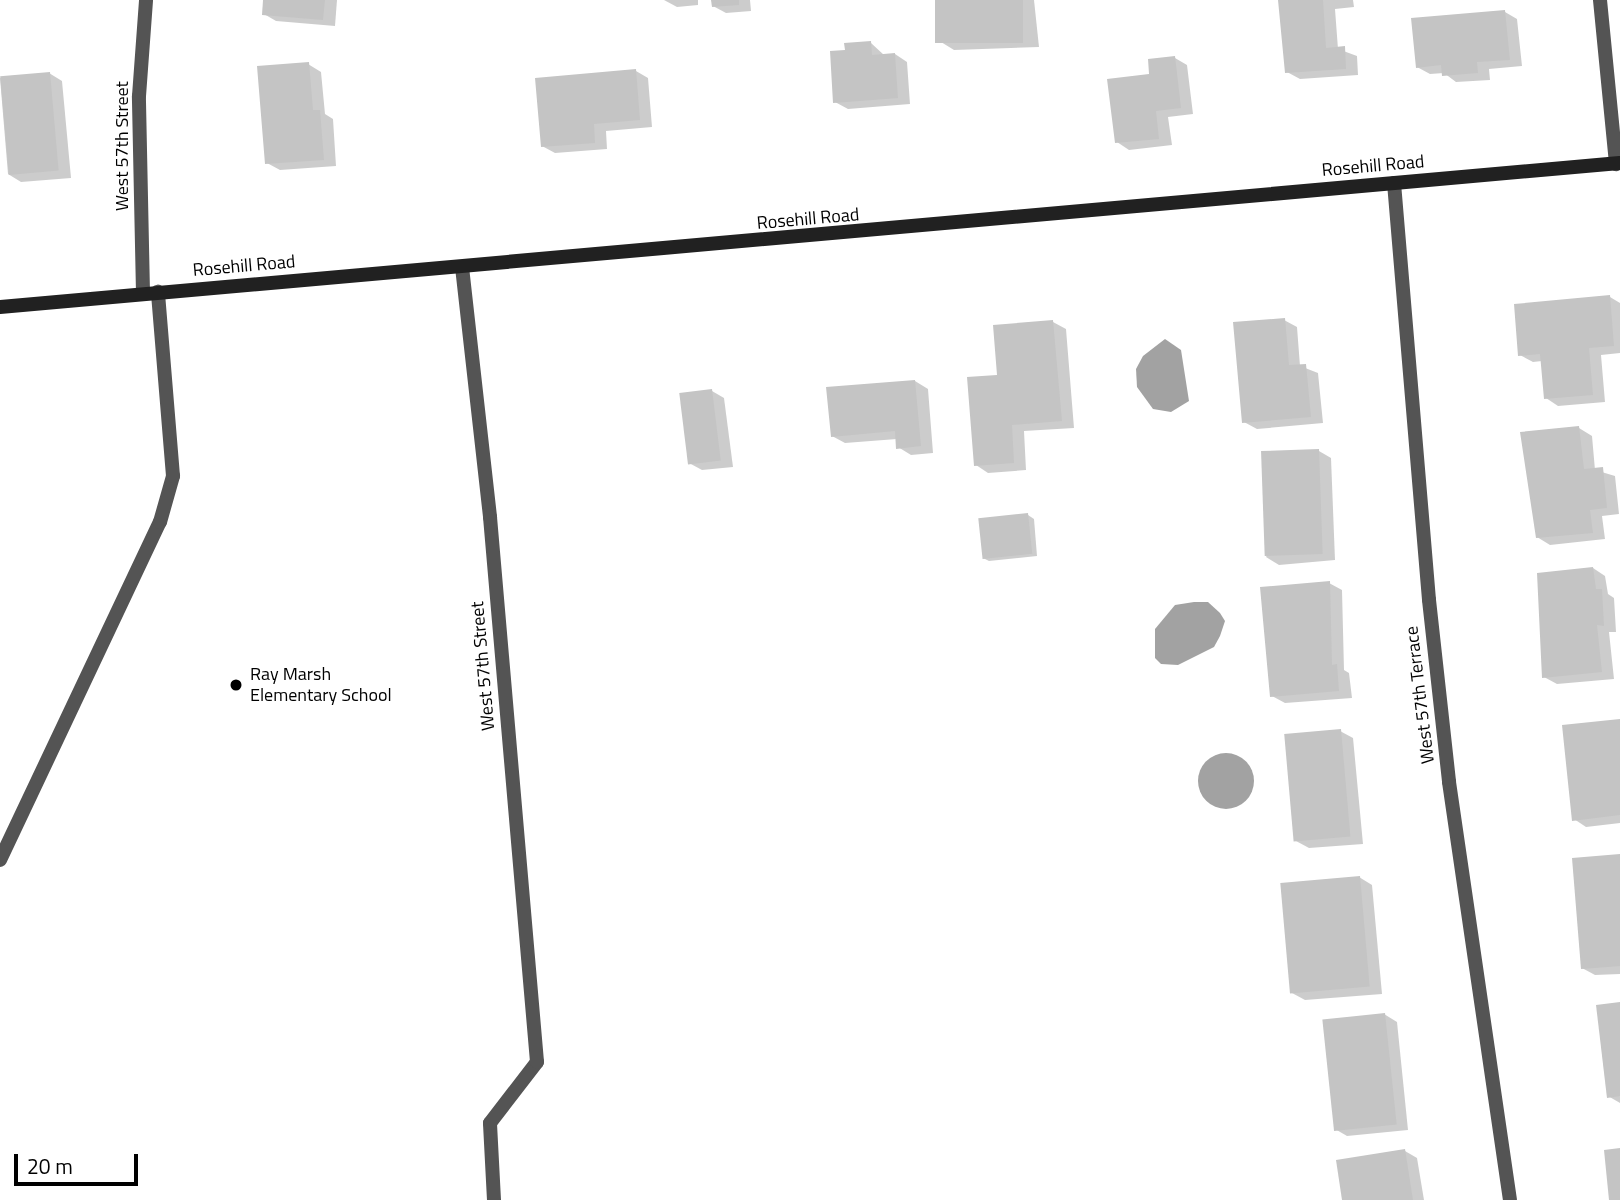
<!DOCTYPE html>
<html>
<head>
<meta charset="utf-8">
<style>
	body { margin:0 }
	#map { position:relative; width:1620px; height:1200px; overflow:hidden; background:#fff; font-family:"Titillium Web",sans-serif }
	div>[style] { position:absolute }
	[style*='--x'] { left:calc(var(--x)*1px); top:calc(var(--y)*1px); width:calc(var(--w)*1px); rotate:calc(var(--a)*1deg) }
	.water>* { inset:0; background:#a2a2a2 }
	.round { border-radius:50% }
	.shadow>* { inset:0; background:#0003 }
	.building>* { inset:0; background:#c4c4c4; transform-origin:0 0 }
	.lane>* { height:14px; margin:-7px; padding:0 7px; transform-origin:7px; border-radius:7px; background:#545454 }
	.street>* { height:14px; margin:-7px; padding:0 7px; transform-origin:7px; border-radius:7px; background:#545454 }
	.secondary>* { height:14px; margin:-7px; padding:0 7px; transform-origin:7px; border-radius:7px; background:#212121 }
	.dots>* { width:19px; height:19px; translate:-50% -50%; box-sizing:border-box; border:4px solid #fff; border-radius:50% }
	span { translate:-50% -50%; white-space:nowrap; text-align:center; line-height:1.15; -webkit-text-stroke:5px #fff; paint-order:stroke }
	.street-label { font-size:18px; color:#000 }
	.poi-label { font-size:18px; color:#000 }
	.left { translate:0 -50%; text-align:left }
	.scale { position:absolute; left:14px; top:1154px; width:124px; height:32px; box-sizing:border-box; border:4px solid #000; border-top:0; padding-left:9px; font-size:21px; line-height:24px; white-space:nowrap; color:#000; -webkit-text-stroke:5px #fff; paint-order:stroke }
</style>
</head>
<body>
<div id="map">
	<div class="water">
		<i style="clip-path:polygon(1165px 339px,1181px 350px,1189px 401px,1171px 412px,1153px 409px,1137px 387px,1136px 369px,1143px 356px)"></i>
		<i style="clip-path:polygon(1194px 602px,1208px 602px,1220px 613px,1225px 621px,1220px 636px,1214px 647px,1178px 665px,1161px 664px,1155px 658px,1155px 629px,1175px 605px)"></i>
		<i class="round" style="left:1198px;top:753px;width:56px;height:56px"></i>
	</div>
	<div class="shadow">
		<i style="clip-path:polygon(265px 0,337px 0,335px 26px,276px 21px,264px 14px)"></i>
		<i style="clip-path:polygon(664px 0,698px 0,698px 5px,677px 7px)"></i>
		<i style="clip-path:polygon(713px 0,750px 0,751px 11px,726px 13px,713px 6px)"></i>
		<i style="clip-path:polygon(937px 0,1034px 0,1039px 47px,954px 50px,941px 42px)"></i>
		<i style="clip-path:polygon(1281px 0,1353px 0,1354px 7px,1335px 9px,1338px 49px,1357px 56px,1358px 75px,1300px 79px,1287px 72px)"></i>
		<i style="clip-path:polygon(1505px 12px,1517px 19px,1522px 66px,1489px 69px,1490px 80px,1456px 82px,1444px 73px,1430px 74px,1417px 67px)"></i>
		<i style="clip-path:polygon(871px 43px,884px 55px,895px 54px,907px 62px,910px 104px,848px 109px,835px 102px,847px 52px)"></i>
		<i style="clip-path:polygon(1175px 58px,1187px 65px,1193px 114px,1168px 117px,1172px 145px,1129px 150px,1117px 142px,1151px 75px)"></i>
		<i style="clip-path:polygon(308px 64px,321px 72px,325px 114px,333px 119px,336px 166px,280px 170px,267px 163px)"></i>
		<i style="clip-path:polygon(636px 71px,648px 78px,652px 127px,606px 131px,607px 149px,555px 153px,542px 146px)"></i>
		<i style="clip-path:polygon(49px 73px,62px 81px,71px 178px,21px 182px,8px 174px,0 78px)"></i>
		<i style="clip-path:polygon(1610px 297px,1620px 303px,1620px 353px,1601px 355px,1605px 402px,1558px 406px,1546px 398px,1542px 361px,1533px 362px,1520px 355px)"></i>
		<i style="clip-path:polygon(1284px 320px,1297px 327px,1300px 366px,1318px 373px,1323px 423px,1257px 429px,1244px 422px)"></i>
		<i style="clip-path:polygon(1053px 322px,1066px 329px,1074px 428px,1024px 431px,1026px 470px,988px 473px,976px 465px,999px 376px)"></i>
		<i style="clip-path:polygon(915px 381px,928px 389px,933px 453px,911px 455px,898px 447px,897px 439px,845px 443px,832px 436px)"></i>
		<i style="clip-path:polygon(712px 391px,724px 398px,733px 467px,702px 470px,689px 463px)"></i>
		<i style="clip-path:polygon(1579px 428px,1592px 436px,1595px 470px,1615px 476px,1619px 514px,1602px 516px,1605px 539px,1550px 545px,1537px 537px)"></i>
		<i style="clip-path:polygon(1319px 451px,1331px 458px,1335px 560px,1279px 565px,1266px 557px)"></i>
		<i style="clip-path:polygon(1028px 515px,1034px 519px,1037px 556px,989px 561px,983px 558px)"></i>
		<i style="clip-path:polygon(1593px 568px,1605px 576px,1608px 594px,1614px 598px,1616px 632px,1609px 632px,1614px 679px,1557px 684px,1544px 677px)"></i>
		<i style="clip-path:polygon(1329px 583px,1342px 590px,1344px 670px,1349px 673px,1352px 698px,1285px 703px,1272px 696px)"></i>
		<i style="clip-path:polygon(1620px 720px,1620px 823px,1586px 827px,1574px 819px)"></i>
		<i style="clip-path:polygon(1340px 731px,1353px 738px,1363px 844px,1309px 848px,1296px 841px)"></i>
		<i style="clip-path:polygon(1620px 856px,1620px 974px,1595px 975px,1582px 968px)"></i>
		<i style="clip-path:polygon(1359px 877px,1372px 885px,1382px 994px,1305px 1000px,1292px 993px)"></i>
		<i style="clip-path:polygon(1620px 1004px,1620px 1103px,1608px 1096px)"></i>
		<i style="clip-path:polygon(1384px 1014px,1397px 1022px,1408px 1130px,1347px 1136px,1335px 1129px)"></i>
		<i style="clip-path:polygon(1405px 1151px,1417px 1158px,1424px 1200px,1344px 1200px)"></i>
	</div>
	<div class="building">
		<i style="clip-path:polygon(263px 0,325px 0,323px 20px,262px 15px)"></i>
		<i style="clip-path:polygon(711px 0,739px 0,739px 5px,712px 7px)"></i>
		<i style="left:935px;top:0;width:88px;height:43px"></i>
		<i style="clip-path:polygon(1278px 0,1323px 0,1326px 48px,1345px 46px,1346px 69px,1285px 73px)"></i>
		<i style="clip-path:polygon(1505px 10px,1510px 60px,1477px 62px,1478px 73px,1442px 76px,1441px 65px,1416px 68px,1411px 18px)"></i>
		<i style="clip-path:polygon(871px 41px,872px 55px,895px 53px,898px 98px,833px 103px,830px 51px,845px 50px,844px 43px)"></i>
		<i style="clip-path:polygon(1175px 56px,1181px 108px,1156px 111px,1159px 139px,1115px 143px,1107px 79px,1149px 74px,1148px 59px)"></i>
		<i style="clip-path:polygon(309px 62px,313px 110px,320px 110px,324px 160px,265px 164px,257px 66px)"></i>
		<i style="clip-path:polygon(636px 69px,640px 120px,594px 124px,595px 143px,541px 147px,535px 78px)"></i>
		<i style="left:50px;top:72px;width:99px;height:50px;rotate:85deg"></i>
		<i style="clip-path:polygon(1610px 295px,1614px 346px,1589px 348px,1593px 395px,1544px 399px,1540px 354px,1518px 356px,1514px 304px)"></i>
		<i style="clip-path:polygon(1285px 318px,1289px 365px,1306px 364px,1311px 417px,1242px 423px,1233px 322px)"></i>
		<i style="clip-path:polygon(1053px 320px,1062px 421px,1012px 425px,1014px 463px,974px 466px,967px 377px,997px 375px,993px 325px)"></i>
		<i style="clip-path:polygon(915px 380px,921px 446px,896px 449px,895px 431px,831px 437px,826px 387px)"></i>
		<i style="left:712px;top:389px;width:72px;height:33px;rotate:83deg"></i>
		<i style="clip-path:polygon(1579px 426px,1584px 469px,1603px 467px,1607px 508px,1590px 510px,1593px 533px,1536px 538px,1520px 432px)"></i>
		<i style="left:1319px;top:449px;width:105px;height:58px;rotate:88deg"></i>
		<i style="left:1028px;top:513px;width:41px;height:50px;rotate:84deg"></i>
		<i style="clip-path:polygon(1593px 567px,1596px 589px,1602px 589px,1604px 626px,1597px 625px,1602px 672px,1542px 678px,1537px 573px)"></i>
		<i style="clip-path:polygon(1330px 581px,1332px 665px,1337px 664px,1339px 691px,1270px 697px,1260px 587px)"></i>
		<i style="clip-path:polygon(1620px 719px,1620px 815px,1572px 821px,1562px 725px)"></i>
		<i style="left:1341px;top:729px;width:108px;height:57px;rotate:85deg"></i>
		<i style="clip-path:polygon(1620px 854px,1620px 966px,1581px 969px,1572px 858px)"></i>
		<i style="left:1360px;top:876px;width:111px;height:80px;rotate:85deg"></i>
		<i style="clip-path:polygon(1620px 1002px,1620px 1096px,1607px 1098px,1596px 1005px)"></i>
		<i style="left:1385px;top:1013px;width:112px;height:63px;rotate:84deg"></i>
		<i style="clip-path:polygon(1620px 1148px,1620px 1200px,1609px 1200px,1604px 1150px)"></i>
		<i style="clip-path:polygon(1405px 1149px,1413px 1200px,1342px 1200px,1336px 1160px)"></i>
	</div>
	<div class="lane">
		<i style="--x:1600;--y:0;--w:165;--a:84.4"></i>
		<i style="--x:0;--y:860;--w:374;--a:-64.7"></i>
		<i style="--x:160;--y:522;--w:48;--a:-74.2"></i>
		<i style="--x:173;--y:476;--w:185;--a:-94.7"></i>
		<i style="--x:494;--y:1200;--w:77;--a:-93"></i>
		<i style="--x:490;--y:1123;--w:77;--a:-52.4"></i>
	</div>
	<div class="street">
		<i style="--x:1394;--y:183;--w:418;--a:85.2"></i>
		<i style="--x:1429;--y:600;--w:183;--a:83.7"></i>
		<i style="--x:1449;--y:782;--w:422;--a:81.7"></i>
		<i style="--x:462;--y:267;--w:252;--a:83.6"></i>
		<i style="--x:490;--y:517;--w:547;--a:85.07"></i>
		<i style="--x:143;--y:293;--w:197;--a:-91.2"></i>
		<i style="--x:139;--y:96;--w:96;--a:-85.8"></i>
	</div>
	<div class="secondary">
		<i style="--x:0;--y:307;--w:1626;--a:-5.08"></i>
	</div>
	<div class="dots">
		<i style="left:236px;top:685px;background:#000"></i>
	</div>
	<div class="street-label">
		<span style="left:122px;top:146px;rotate:-90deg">West 57th Street</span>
		<span style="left:1373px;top:166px;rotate:-5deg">Rosehill Road</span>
		<span style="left:808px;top:219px;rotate:-5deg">Rosehill Road</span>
		<span style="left:244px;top:266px;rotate:-5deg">Rosehill Road</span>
		<span style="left:483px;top:666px;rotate:-95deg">West 57th Street</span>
		<span style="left:1420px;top:695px;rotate:-97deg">West 57th Terrace</span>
	</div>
	<div class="poi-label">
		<span class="left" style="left:250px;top:685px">Ray Marsh<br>Elementary School</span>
	</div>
	<div class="scale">20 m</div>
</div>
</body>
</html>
